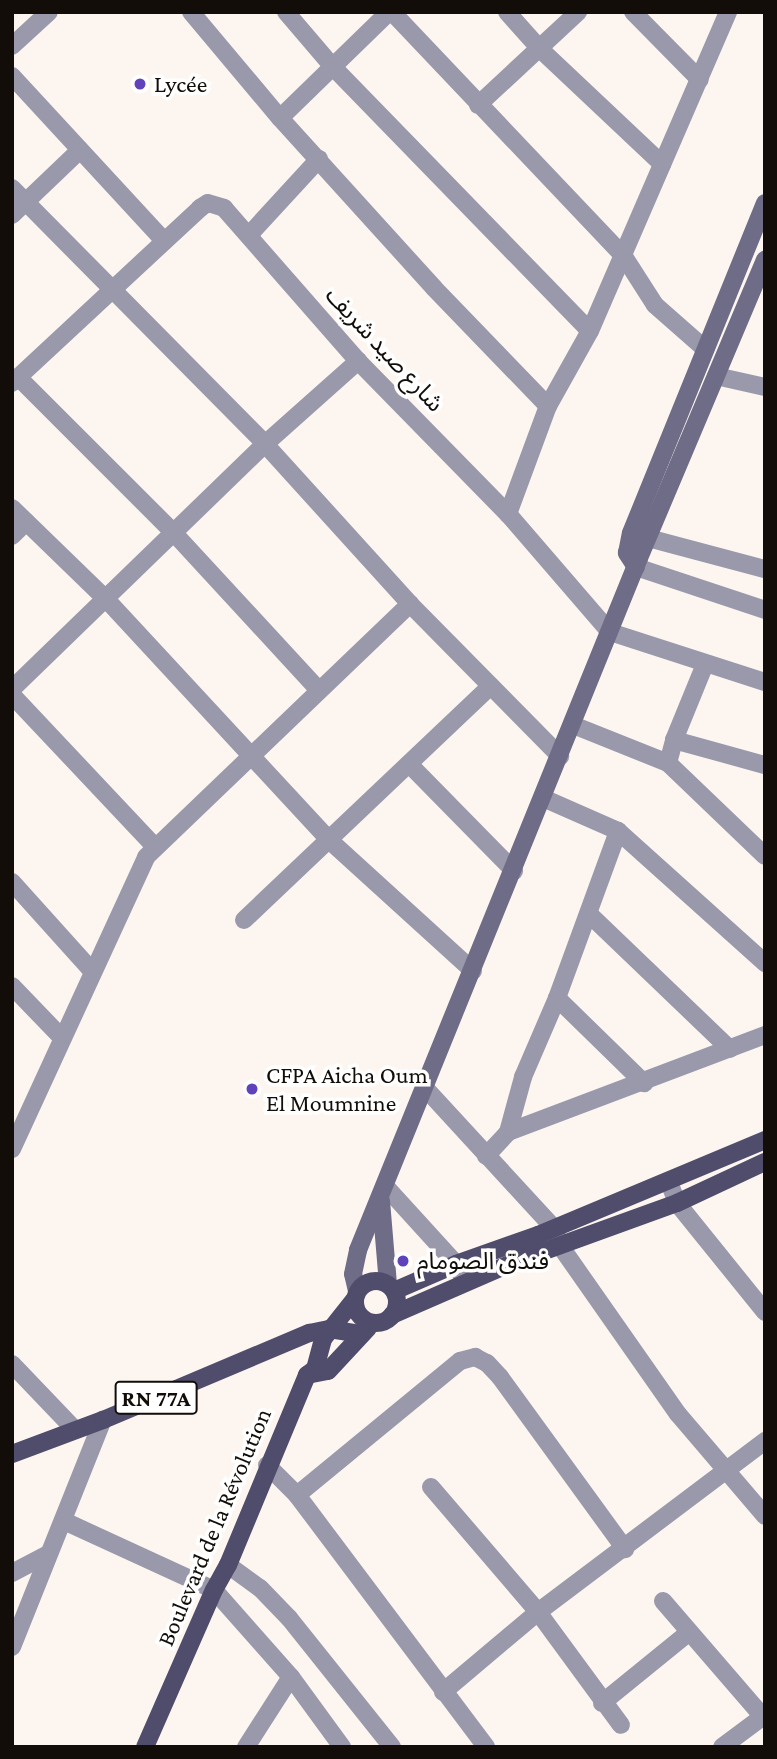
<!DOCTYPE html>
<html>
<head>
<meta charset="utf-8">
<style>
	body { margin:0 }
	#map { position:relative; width:777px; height:1759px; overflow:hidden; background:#fdf6f0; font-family:"Crimson Pro","Noto Sans Arabic",serif }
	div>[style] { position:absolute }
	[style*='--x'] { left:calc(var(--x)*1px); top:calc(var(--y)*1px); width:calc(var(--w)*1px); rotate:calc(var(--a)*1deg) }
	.minor>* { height:18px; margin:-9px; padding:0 9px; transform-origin:9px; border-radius:9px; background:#9a99ab }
	.tertiary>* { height:18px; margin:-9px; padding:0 9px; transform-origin:9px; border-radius:9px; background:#9a99ab }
	.secondary>* { height:18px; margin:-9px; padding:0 9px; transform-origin:9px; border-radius:9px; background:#6e6c86 }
	.primary>* { height:18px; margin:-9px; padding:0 9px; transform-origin:9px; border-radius:9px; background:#504c6b }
	.primary>.ring { margin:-9px; padding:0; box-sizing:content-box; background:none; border:18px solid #504c6b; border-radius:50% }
	.dots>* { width:19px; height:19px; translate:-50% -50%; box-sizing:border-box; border:4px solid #fff; border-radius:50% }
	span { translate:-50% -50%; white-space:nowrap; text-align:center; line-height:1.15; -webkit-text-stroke:7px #fff; paint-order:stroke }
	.shield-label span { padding:2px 5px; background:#fff; border:2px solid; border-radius:5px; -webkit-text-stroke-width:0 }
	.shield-label { font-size:23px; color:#120d08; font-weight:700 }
	.poi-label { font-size:24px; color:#120d08 }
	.left { translate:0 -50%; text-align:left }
	.street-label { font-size:24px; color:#120d08 }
	.frame { position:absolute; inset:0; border:14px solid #120d08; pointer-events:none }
</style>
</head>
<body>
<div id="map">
	<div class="minor">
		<i style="--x:191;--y:12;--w:138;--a:50"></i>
		<i style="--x:280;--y:118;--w:229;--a:47.8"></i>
		<i style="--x:434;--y:288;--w:164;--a:46"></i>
		<i style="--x:286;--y:12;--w:72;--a:49.5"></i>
		<i style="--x:333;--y:67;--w:368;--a:45.8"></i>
		<i style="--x:392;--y:12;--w:335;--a:46.5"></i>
		<i style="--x:623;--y:255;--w:59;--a:57.4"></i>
		<i style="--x:655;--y:305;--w:67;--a:41.3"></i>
		<i style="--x:507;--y:12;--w:50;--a:48.3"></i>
		<i style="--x:540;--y:49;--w:168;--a:43.3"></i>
		<i style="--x:633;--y:12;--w:95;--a:45.4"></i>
		<i style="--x:12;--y:46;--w:50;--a:-42.6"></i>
		<i style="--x:12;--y:76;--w:224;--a:47.3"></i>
		<i style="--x:478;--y:105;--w:137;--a:-42.9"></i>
		<i style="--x:280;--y:118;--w:152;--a:-44.2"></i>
		<i style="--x:12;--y:188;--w:360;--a:45.3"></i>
		<i style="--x:265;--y:444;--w:216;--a:47.8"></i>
		<i style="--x:410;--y:604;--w:214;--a:45.4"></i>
		<i style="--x:12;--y:215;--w:94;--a:-43.7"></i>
		<i style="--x:250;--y:234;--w:102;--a:-47.4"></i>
		<i style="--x:716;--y:376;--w:50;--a:12.7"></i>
		<i style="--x:18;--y:377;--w:219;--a:45"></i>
		<i style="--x:173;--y:532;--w:214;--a:47.3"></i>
		<i style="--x:12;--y:383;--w:257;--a:-42.9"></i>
		<i style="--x:200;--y:208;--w:9;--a:-32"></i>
		<i style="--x:208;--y:203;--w:17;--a:17"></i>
		<i style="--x:224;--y:208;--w:203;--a:48.8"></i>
		<i style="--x:358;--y:361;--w:214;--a:45.6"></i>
		<i style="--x:508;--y:514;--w:156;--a:49.2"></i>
		<i style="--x:12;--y:508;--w:131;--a:44.1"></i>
		<i style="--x:106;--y:599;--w:327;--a:47.2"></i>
		<i style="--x:328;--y:839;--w:196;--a:42.3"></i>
		<i style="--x:508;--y:514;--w:115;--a:-69.7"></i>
		<i style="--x:548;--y:406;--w:86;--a:-60.8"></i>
		<i style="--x:590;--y:331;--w:348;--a:-66.6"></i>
		<i style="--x:633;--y:534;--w:137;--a:14.9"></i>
		<i style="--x:12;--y:536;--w:20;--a:-45"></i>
		<i style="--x:636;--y:567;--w:136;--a:18.4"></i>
		<i style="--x:12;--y:689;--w:352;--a:-44.1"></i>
		<i style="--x:265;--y:444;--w:125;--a:-41.7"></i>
		<i style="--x:12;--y:695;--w:209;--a:46.7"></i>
		<i style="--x:573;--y:725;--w:102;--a:21.8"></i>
		<i style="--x:668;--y:763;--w:134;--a:43.8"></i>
		<i style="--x:674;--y:740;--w:94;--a:15.4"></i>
		<i style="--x:668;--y:763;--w:24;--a:-75"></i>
		<i style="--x:674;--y:740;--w:82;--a:-67.8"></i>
		<i style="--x:409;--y:764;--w:150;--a:45.5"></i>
		<i style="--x:543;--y:798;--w:82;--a:23.7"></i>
		<i style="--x:618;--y:831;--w:198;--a:41.9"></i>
		<i style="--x:12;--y:882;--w:120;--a:48"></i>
		<i style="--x:589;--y:914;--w:195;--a:43.8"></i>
		<i style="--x:244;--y:920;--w:340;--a:-43.5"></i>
		<i style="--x:12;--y:986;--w:72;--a:46.1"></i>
		<i style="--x:557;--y:998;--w:122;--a:44.3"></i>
		<i style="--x:426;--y:1089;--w:189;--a:47.4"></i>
		<i style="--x:554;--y:1228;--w:20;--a:70"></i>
		<i style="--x:561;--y:1247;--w:204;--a:55"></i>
		<i style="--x:678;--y:1414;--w:134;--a:49.5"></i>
		<i style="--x:508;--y:1132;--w:57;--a:-74.7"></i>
		<i style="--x:523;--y:1077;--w:86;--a:-66.7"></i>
		<i style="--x:557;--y:998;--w:178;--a:-69.9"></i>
		<i style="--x:12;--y:1149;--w:321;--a:-65.3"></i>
		<i style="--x:146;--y:857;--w:366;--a:-43.8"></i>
		<i style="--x:486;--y:1156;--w:33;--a:-47"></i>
		<i style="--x:508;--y:1132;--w:275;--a:-20.7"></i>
		<i style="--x:669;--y:1182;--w:22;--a:69"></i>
		<i style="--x:677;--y:1203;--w:140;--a:51.1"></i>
		<i style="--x:386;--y:1187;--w:104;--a:47.7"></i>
		<i style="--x:456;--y:1264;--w:20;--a:63"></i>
		<i style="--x:267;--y:1465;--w:42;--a:45"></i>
		<i style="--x:297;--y:1495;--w:315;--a:53.1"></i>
		<i style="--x:431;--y:1487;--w:165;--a:49.4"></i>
		<i style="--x:538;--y:1612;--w:140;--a:53.7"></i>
		<i style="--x:297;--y:1495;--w:211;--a:-39.4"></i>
		<i style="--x:460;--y:1361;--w:16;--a:-15"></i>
		<i style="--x:475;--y:1357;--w:13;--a:27"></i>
		<i style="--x:487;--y:1363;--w:19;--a:47"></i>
		<i style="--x:500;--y:1377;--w:213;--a:54"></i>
		<i style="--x:64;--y:1521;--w:165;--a:24.7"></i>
		<i style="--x:214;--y:1590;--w:116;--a:48.5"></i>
		<i style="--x:291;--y:1677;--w:87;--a:53.9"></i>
		<i style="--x:228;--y:1565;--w:39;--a:36"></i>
		<i style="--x:260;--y:1588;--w:42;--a:46"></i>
		<i style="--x:289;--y:1618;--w:165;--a:51.4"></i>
		<i style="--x:12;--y:1573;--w:41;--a:-27.8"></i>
		<i style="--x:663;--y:1601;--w:156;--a:49.2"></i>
		<i style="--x:12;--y:1647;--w:245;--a:-68.2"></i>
		<i style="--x:443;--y:1692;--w:124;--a:-40.1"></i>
		<i style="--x:538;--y:1612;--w:284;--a:-37"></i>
		<i style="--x:602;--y:1703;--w:111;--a:-39.1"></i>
		<i style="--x:246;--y:1747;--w:83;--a:-57.3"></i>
		<i style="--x:722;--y:1747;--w:54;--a:-36.7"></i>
	</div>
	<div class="tertiary">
		<i style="--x:610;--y:632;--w:163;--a:17.9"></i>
		<i style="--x:12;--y:1364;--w:91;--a:46.3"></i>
	</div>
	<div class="secondary">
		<i style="--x:636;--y:567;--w:17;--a:-123"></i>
		<i style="--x:627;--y:553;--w:20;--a:-79"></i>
		<i style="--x:631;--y:533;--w:356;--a:-67.9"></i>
		<i style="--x:381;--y:1201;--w:83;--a:85.2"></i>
		<i style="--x:357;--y:1291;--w:17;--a:-103"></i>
		<i style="--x:353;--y:1274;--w:25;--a:-78"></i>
		<i style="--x:358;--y:1250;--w:747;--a:-67.9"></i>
		<i style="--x:639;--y:558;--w:324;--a:-67.1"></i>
	</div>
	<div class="primary">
		<i class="ring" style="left:355px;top:1281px;width:24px;height:24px"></i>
		<i style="--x:394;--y:1291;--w:68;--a:-23.5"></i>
		<i style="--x:456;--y:1264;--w:87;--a:-19.5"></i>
		<i style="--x:538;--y:1235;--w:246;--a:-22.7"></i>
		<i style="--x:392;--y:1315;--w:133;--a:-23.5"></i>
		<i style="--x:514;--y:1262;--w:173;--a:-19.9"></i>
		<i style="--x:677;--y:1203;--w:97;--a:-25"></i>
		<i style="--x:307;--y:1375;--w:21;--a:-11"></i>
		<i style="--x:328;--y:1371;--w:59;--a:-47.1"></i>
		<i style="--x:12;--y:1454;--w:97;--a:-20.5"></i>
		<i style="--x:103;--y:1420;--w:224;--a:-22.9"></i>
		<i style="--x:309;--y:1333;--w:20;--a:-11"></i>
		<i style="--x:329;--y:1329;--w:33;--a:9"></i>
		<i style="--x:145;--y:1747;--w:171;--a:-66.3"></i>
		<i style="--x:214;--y:1590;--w:29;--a:-61"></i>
		<i style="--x:228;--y:1565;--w:206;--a:-67.4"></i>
		<i style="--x:307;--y:1375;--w:10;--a:-37"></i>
		<i style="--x:315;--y:1369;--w:31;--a:-75"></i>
		<i style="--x:323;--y:1339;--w:50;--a:-51.5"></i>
	</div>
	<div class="dots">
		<i style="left:140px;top:84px;background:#6042ba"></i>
		<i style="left:252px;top:1089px;background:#6042ba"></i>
		<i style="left:403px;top:1261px;background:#6042ba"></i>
	</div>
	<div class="shield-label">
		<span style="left:156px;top:1398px">RN 77A</span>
	</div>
	<div class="poi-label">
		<span class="left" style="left:154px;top:84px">Lycée</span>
		<span class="left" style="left:266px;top:1089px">CFPA Aicha Oum<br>El Moumnine</span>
		<span class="left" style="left:417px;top:1261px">فندق الصومام</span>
	</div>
	<div class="street-label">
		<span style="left:385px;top:349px;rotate:47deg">شارع صيد شريف</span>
		<span style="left:214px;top:1527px;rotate:-67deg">Boulevard de la Révolution</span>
	</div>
	<div class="frame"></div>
</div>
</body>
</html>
